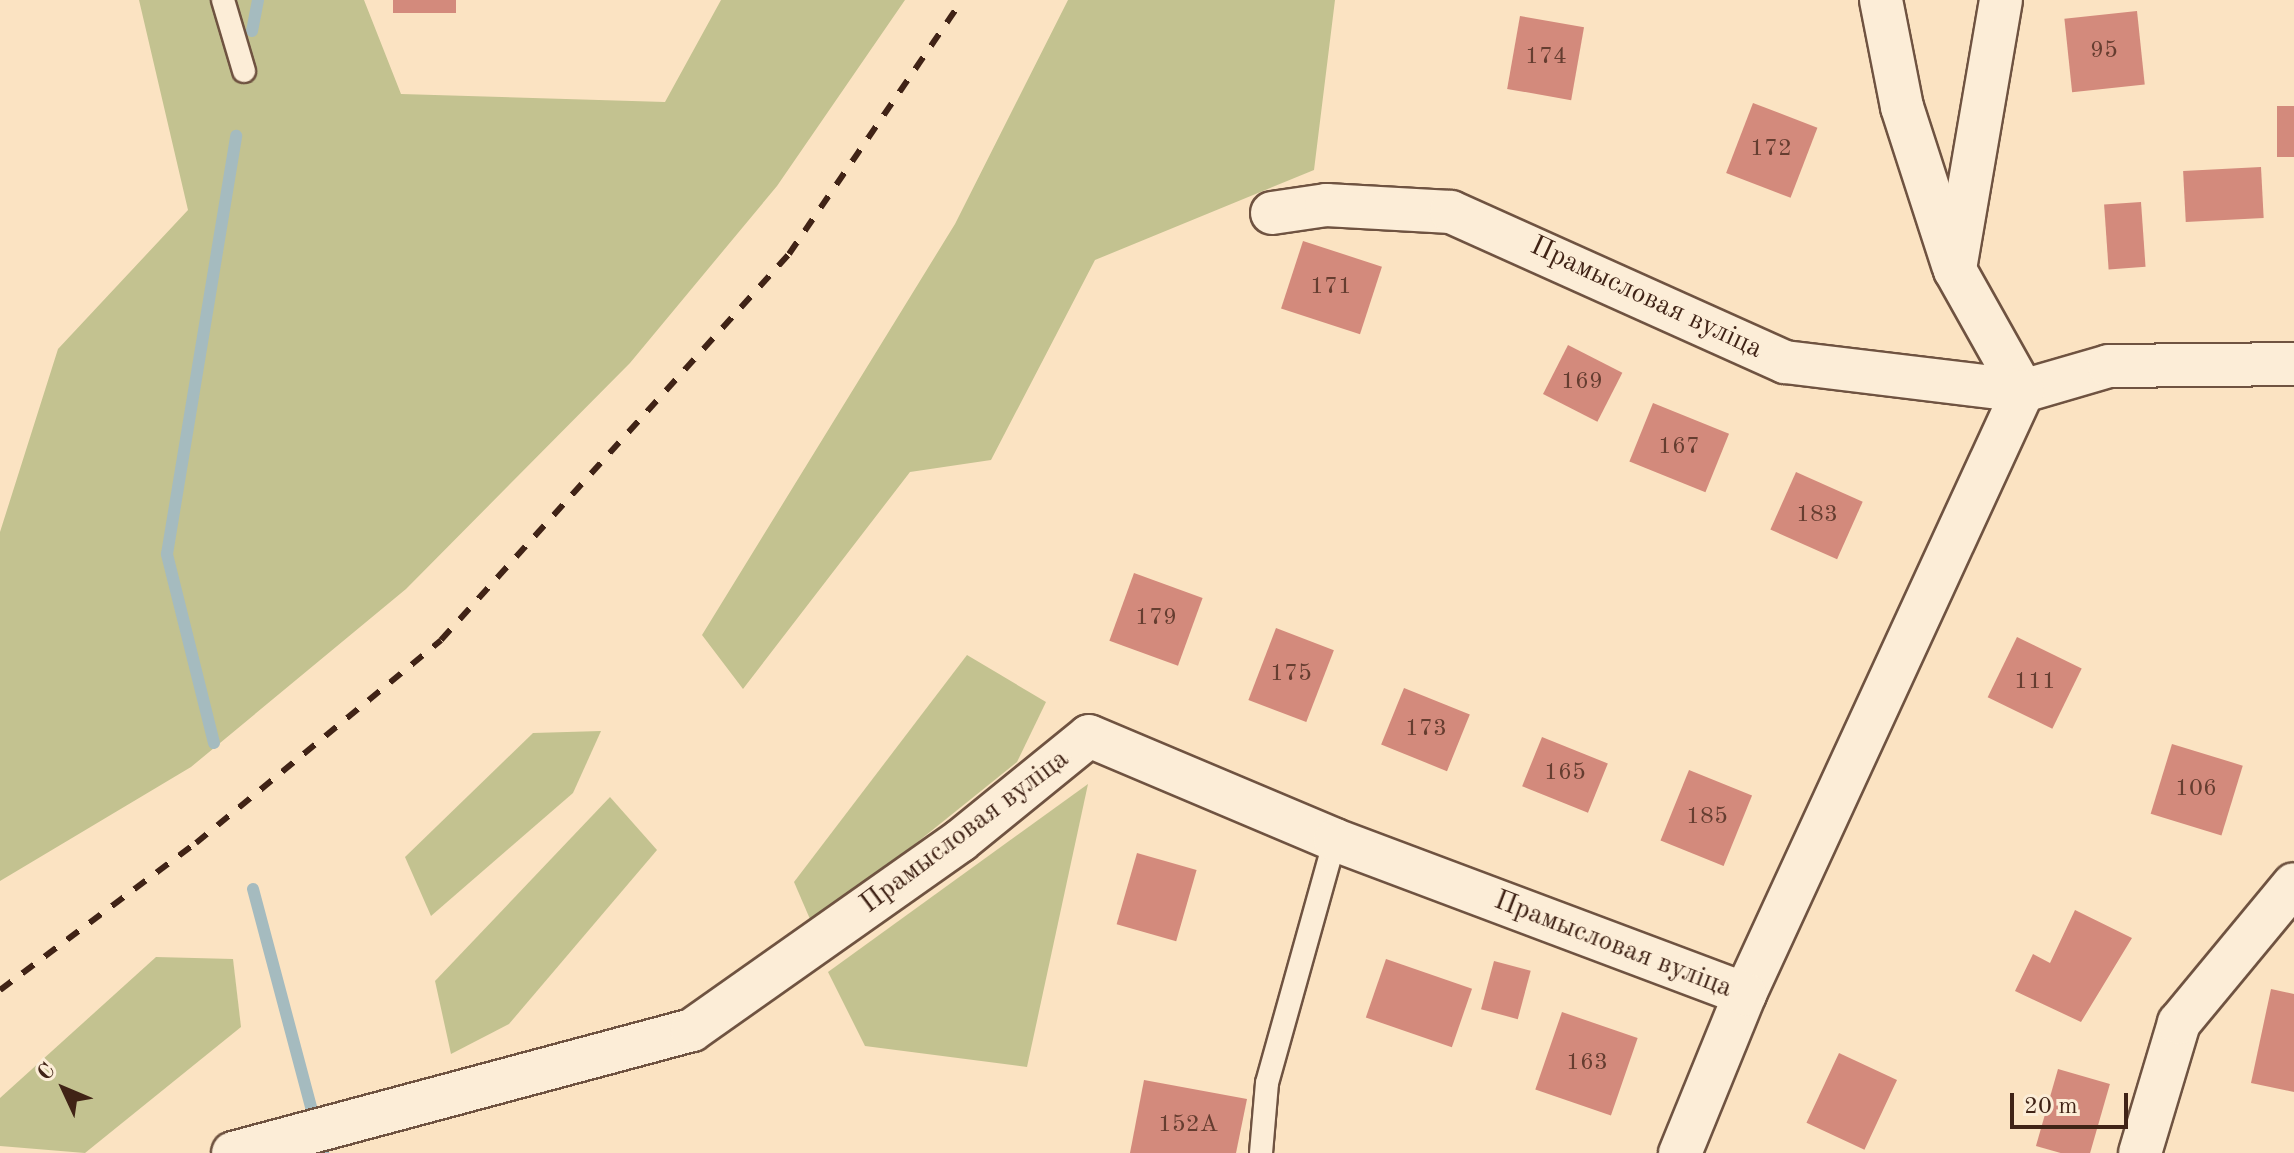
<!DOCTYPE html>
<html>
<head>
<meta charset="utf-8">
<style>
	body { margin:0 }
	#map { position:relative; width:2294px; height:1153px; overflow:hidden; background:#fbe3c2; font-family:"Old Standard TT",serif }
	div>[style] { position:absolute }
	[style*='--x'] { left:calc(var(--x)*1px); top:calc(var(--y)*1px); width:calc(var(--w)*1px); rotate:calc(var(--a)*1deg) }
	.green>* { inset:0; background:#c3c290 }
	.stream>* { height:12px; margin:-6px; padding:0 6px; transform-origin:6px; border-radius:6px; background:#a5bbbf }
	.building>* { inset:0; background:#d38a7c; transform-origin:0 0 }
	.roads { filter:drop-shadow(2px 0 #6f5341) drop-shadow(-2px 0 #6f5341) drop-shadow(0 2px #6f5341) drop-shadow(0 -2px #6f5341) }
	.lane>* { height:22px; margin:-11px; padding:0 11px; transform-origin:11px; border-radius:11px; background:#fcedd7 }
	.street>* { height:42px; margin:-21px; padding:0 21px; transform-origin:21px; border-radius:21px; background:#fcedd7 }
	.rail>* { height:6px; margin-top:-3px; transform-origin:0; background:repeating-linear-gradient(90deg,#402316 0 14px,transparent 0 28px) }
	span { translate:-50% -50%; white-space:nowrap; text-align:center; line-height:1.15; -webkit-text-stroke:7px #fcedd7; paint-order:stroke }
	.number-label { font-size:24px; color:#653d30 }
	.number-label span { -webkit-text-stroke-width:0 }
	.street-label { font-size:28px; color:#402316 }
	.north { position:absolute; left:24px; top:1049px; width:80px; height:80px; -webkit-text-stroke:6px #fcedd7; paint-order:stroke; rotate:314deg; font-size:22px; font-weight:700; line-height:32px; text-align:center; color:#402316 }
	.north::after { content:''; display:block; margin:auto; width:28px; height:36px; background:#402316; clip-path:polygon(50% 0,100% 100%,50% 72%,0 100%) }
	.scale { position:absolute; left:2010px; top:1093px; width:118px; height:36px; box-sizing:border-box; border:4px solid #402316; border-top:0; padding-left:10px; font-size:24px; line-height:28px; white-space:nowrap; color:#402316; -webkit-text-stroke:6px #fcedd7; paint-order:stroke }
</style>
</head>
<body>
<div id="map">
	<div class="green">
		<i style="clip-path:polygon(139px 0,364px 0,401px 94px,665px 102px,721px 0,905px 0,777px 186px,630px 363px,406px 589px,191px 767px,0 881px,0 532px,58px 349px,188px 210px)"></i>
		<i style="clip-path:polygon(1068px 0,1335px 0,1314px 170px,1095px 260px,991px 460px,910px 472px,743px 689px,702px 635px,955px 224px)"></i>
		<i style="clip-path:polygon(967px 655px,1046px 702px,1017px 762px,813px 926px,794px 882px)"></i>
		<i style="clip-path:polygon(601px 731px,573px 793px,431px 916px,405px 857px,533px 733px)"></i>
		<i style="clip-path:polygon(1088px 784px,1027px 1067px,865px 1046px,828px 972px)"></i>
		<i style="clip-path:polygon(610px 797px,657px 850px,509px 1024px,451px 1054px,435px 981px)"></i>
		<i style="clip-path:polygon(156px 957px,233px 959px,241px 1027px,85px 1153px,0 1146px,0 1098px)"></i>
	</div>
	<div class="stream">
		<i style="--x:252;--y:31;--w:32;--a:-79"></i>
		<i style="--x:214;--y:743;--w:195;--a:-104"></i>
		<i style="--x:167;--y:554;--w:424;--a:-80.6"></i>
		<i style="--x:253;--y:889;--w:273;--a:75.1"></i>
	</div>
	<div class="building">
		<i style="left:393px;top:0;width:63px;height:13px"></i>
		<i style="left:2137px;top:11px;width:74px;height:73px;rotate:84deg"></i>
		<i style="left:1520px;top:16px;width:65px;height:74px;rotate:10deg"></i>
		<i style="left:1753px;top:103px;width:69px;height:75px;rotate:21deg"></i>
		<i style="left:2277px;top:106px;width:17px;height:51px"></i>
		<i style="left:2261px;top:167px;width:51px;height:78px;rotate:87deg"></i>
		<i style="left:2141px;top:202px;width:65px;height:37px;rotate:86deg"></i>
		<i style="left:1303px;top:241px;width:83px;height:71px;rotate:18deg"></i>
		<i style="left:1568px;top:345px;width:61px;height:55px;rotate:27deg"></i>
		<i style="left:1653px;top:403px;width:82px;height:63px;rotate:22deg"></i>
		<i style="left:1796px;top:472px;width:73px;height:63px;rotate:24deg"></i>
		<i style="left:1134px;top:573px;width:73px;height:72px;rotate:20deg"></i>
		<i style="left:1276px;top:628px;width:62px;height:77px;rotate:21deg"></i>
		<i style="left:2017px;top:637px;width:72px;height:67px;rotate:26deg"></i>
		<i style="left:1404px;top:688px;width:71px;height:61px;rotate:22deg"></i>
		<i style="left:1542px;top:737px;width:71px;height:53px;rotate:22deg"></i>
		<i style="left:2172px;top:744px;width:74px;height:73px;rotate:17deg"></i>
		<i style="left:1689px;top:770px;width:68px;height:76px;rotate:22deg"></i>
		<i style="left:1137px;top:853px;width:62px;height:74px;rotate:16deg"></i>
		<i style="clip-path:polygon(2075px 910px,2132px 938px,2081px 1022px,2015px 991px,2033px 954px,2050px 963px)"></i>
		<i style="left:1386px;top:959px;width:91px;height:62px;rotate:19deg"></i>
		<i style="left:1494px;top:961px;width:38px;height:50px;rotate:15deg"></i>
		<i style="clip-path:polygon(2271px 989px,2294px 994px,2294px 1092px,2251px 1083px)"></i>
		<i style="left:1562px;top:1012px;width:80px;height:82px;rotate:19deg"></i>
		<i style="left:1839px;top:1053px;width:64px;height:77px;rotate:25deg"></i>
		<i style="left:2058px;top:1069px;width:54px;height:80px;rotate:16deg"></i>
		<i style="clip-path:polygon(1144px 1080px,1247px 1099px,1236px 1153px,1130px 1153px)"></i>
	</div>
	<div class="roads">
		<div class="lane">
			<i style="--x:223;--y:0;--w:74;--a:73.5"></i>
			<i style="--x:1261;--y:1153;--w:70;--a:-85.1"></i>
			<i style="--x:1267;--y:1083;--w:252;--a:-74.4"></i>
		</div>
		<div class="street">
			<i style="--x:1881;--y:0;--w:109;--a:78.9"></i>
			<i style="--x:1902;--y:107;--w:166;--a:72.1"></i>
			<i style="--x:2001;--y:0;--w:274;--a:99.7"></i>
			<i style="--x:1955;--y:270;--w:139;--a:60.7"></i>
			<i style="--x:2023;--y:391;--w:90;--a:-16.2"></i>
			<i style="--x:2109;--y:366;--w:185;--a:-0.6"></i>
			<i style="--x:1272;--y:213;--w:55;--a:-8.4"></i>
			<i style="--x:1326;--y:205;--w:125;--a:3.2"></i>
			<i style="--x:1451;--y:212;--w:366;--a:24.2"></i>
			<i style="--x:1785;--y:362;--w:240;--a:6.9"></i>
			<i style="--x:2023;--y:391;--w:664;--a:114.75"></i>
			<i style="--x:1745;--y:994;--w:172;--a:112.2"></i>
			<i style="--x:233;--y:1153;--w:475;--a:-15"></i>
			<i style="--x:692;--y:1030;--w:328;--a:-35.2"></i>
			<i style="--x:960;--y:841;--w:166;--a:-39.1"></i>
			<i style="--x:1089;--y:736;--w:267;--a:22.9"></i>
			<i style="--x:1335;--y:840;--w:438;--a:20.6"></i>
			<i style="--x:2140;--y:1153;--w:136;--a:-73.3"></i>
			<i style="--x:2179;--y:1023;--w:180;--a:-50.4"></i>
		</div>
	</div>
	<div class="rail">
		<i style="--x:0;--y:990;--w:245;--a:-36.9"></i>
		<i style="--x:196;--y:843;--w:318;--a:-39.6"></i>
		<i style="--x:441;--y:640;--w:520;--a:-47.96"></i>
		<i style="--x:789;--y:254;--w:307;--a:-55.7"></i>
	</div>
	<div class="number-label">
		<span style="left:2104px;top:52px">95</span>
		<span style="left:1546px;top:58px">174</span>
		<span style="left:1771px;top:150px">172</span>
		<span style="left:1331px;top:288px">171</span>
		<span style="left:1582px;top:383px">169</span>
		<span style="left:1679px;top:448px">167</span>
		<span style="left:1817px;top:516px">183</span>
		<span style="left:1156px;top:619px">179</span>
		<span style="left:1291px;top:675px">175</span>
		<span style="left:2035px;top:683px">111</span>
		<span style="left:1426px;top:730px">173</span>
		<span style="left:1565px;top:774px">165</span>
		<span style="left:2196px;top:790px">106</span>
		<span style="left:1707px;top:818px">185</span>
		<span style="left:1587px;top:1064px">163</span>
		<span style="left:1188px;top:1126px">152А</span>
	</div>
	<div class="street-label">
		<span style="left:1646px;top:298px;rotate:25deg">Прамысловая вуліца</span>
		<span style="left:965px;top:832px;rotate:-37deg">Прамысловая вуліца</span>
		<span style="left:1613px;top:945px;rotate:21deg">Прамысловая вуліца</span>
	</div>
	<div class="north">С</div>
	<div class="scale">20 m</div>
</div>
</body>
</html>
